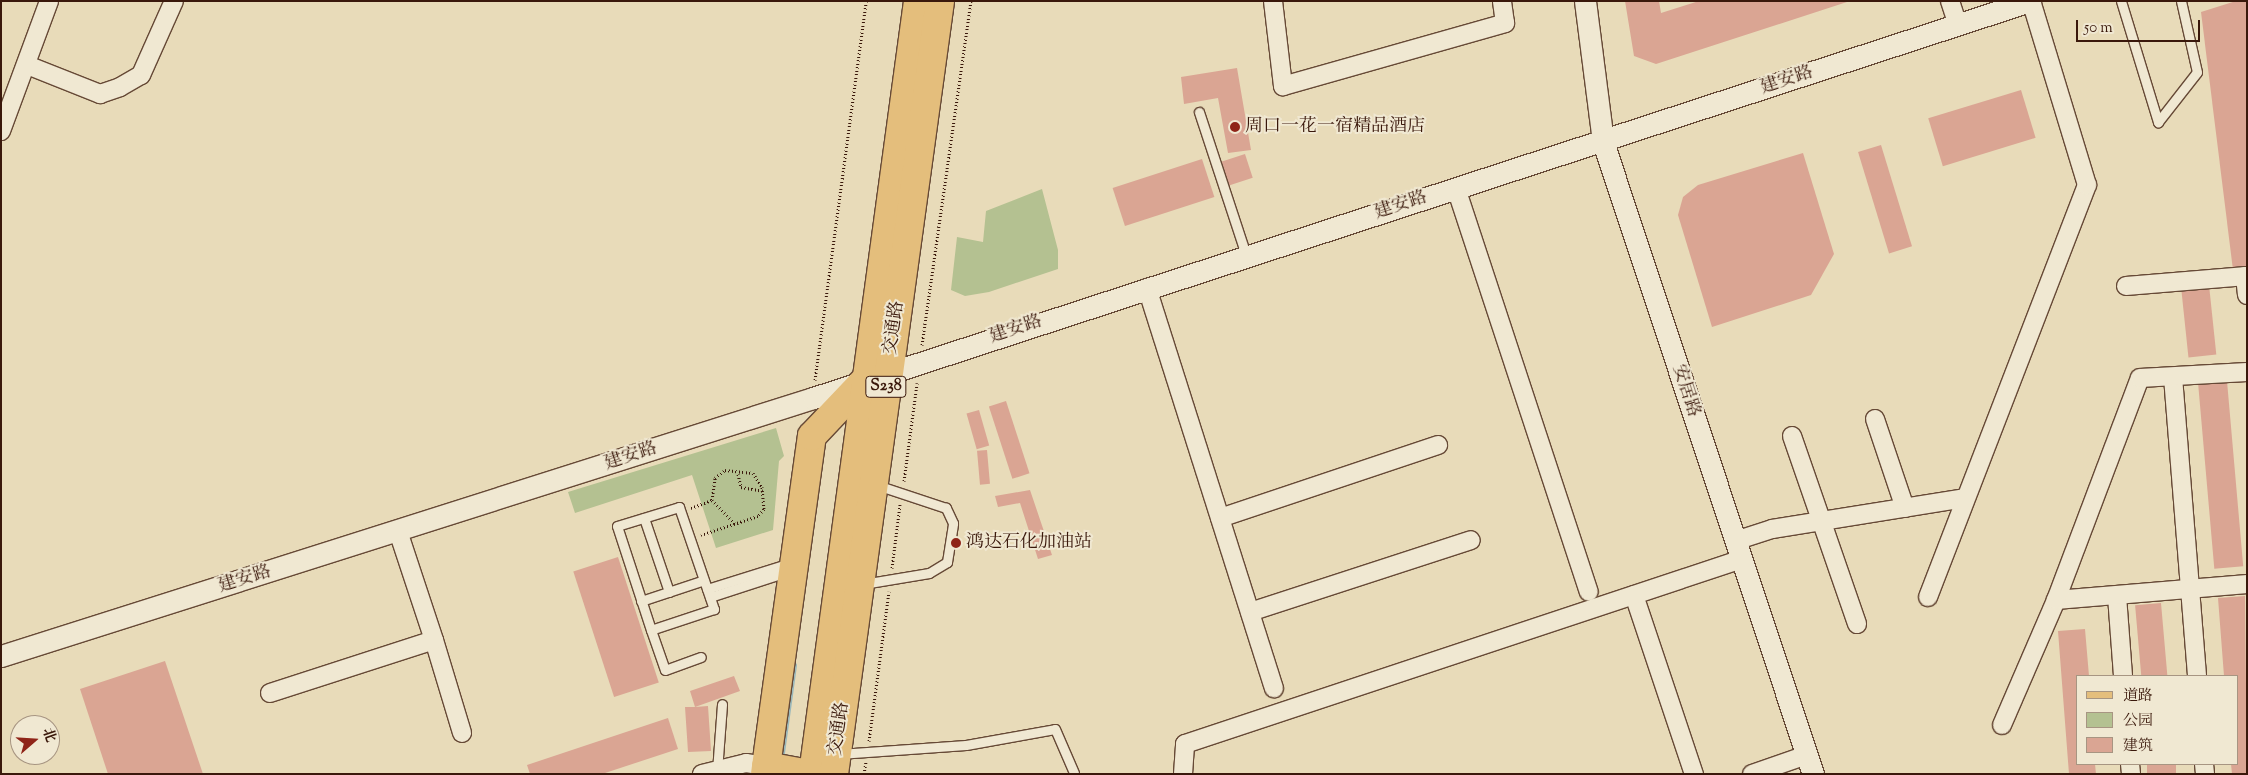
<!DOCTYPE html>
<html>
<head>
<meta charset="utf-8">
<style>
	body { margin:0 }
	#map { position:relative; width:2248px; height:775px; overflow:hidden; background:#e8dbb9; font-family:"Sorts Mill Goudy","Noto Serif SC",serif }
	div>[style] { position:absolute }
	[style*='--x'] { left:calc(var(--x)*1px); top:calc(var(--y)*1px); width:calc(var(--w)*1px); rotate:calc(var(--a)*1deg) }
	.green>* { inset:0; background:#b4c191 }
	.stream>* { height:5px; margin:-2.5px; padding:0 2.5px; transform-origin:2.5px; border-radius:2.5px; background:#9bb8ba }
	.building>* { inset:0; background:#daa593; transform-origin:0 0 }
	.path>* { height:3px; margin-top:-1.5px; transform-origin:0; background:repeating-linear-gradient(90deg,#3a180b 0 1px,transparent 0 3.5px) }
	.roads { filter:drop-shadow(1px 0 #664936) drop-shadow(-1px 0 #664936) drop-shadow(0 1px #664936) drop-shadow(0 -1px #664936) }
	.service>* { height:9px; margin:-4.5px; padding:0 4.5px; transform-origin:4.5px; border-radius:4.5px; background:#f0e8d2 }
	.minor>* { height:18px; margin:-9px; padding:0 9px; transform-origin:9px; border-radius:9px; background:#f0e8d2 }
	.tertiary>* { height:21px; margin:-10.5px; padding:0 10.5px; transform-origin:10.5px; border-radius:10.5px; background:#f0e8d2 }
	.primary>* { height:28px; margin:-14px; padding:0 14px; transform-origin:14px; border-radius:14px; background:#e4be7c }
	.dots>* { width:14px; height:14px; translate:-50% -50%; box-sizing:border-box; border:2px solid #f0e8d2; border-radius:50% }
	span { translate:-50% -50%; white-space:nowrap; text-align:center; line-height:1.15; -webkit-text-stroke:4px #f0e8d2; paint-order:stroke }
	.shield-label span { padding:1px 4px; background:#f0e8d2; border:1px solid; border-radius:4px; -webkit-text-stroke-width:0 }
	.shield-label { font-size:16px; color:#3a180b; font-weight:700 }
	.street-label { font-size:18px; color:#3a180b }
	.poi-label { font-size:18px; color:#3a180b }
	.left { translate:0 -50%; text-align:left }
	.frame { position:absolute; inset:0; border:2px solid #3a180b; pointer-events:none }
	.legend { position:absolute; left:2076px; top:675px; width:162px; height:90px; box-sizing:border-box; background:#f0e8d2; border:1px solid #a79582; margin:0; padding:6px 9px; list-style:none; font-size:15px; color:#3a180b }
	.legend li { display:flex; align-items:center; gap:10px; height:25px }
	.legend b { width:25px; border:1px solid #a79582 }
	.north { position:absolute; left:10px; top:715px; width:50px; height:50px; box-sizing:border-box; background:#f0e8d2; border:1px solid #a79582; border-radius:50%; rotate:71deg; font-size:14px; font-weight:700; line-height:20px; text-align:center; color:#3a180b }
	.north::after { content:''; display:block; margin:auto; width:18px; height:22px; background:#8f2418; clip-path:polygon(50% 0,100% 100%,50% 72%,0 100%) }
	.scale { position:absolute; left:2076px; top:20px; width:124px; height:22px; box-sizing:border-box; border:2px solid #3a180b; border-top:0; padding-left:6px; font-size:15px; line-height:18px; white-space:nowrap; color:#3a180b; -webkit-text-stroke:4px #f0e8d2; paint-order:stroke }
</style>
</head>
<body>
<div id="map">
	<div class="green">
		<i style="clip-path:polygon(1042px 189px,1058px 250px,1058px 269px,989px 292px,965px 296px,951px 290px,957px 237px,983px 242px,986px 211px)"></i>
		<i style="clip-path:polygon(776px 428px,784px 456px,779px 461px,773px 530px,716px 548px,692px 475px,575px 513px,568px 492px)"></i>
	</div>
	<div class="stream">
		<i style="--x:781;--y:760;--w:96;--a:-82.2"></i>
	</div>
	<div class="building">
		<i style="clip-path:polygon(1625px 1px,1659px 1px,1661px 13px,1699px 1px,1847px 2px,1656px 64px,1634px 56px)"></i>
		<i style="clip-path:polygon(2236px 1px,2247px 1px,2247px 269px,2233px 270px,2201px 12px)"></i>
		<i style="clip-path:polygon(1237px 68px,1251px 150px,1228px 153px,1218px 98px,1184px 104px,1181px 77px)"></i>
		<i style="left:2021px;top:90px;width:50px;height:97px;rotate:73deg"></i>
		<i style="left:1881px;top:145px;width:106px;height:24px;rotate:73deg"></i>
		<i style="clip-path:polygon(1803px 153px,1834px 254px,1811px 295px,1712px 327px,1678px 215px,1683px 197px,1698px 185px)"></i>
		<i style="left:1245px;top:154px;width:25px;height:25px;rotate:72deg"></i>
		<i style="left:1202px;top:159px;width:40px;height:94px;rotate:72deg"></i>
		<i style="left:2209px;top:285px;width:70px;height:28px;rotate:84deg"></i>
		<i style="left:2227px;top:381px;width:186px;height:29px;rotate:85deg"></i>
		<i style="left:1006px;top:401px;width:76px;height:18px;rotate:72deg"></i>
		<i style="left:979px;top:410px;width:37px;height:13px;rotate:74deg"></i>
		<i style="left:987px;top:450px;width:34px;height:10px;rotate:85deg"></i>
		<i style="clip-path:polygon(1030px 490px,1052px 555px,1038px 559px,1020px 503px,998px 507px,995px 496px)"></i>
		<i style="left:618px;top:557px;width:132px;height:47px;rotate:72deg"></i>
		<i style="clip-path:polygon(2245px 596px,2247px 774px,2232px 774px,2231px 764px,2237px 764px,2237px 676px,2224px 676px,2218px 598px)"></i>
		<i style="left:2161px;top:603px;width:73px;height:26px;rotate:85deg"></i>
		<i style="clip-path:polygon(2085px 629px,2089px 676px,2077px 676px,2077px 764px,2095px 764px,2096px 774px,2069px 774px,2058px 631px)"></i>
		<i style="clip-path:polygon(165px 661px,203px 774px,108px 774px,80px 689px)"></i>
		<i style="clip-path:polygon(734px 676px,740px 691px,695px 707px,708px 706px,711px 751px,688px 752px,685px 707px,695px 707px,690px 691px)"></i>
		<i style="clip-path:polygon(668px 718px,678px 749px,602px 774px,530px 774px,527px 765px)"></i>
		<i style="left:2147px;top:764px;width:29px;height:10px"></i>
	</div>
	<div class="path">
		<i style="--x:922;--y:345;--w:347;--a:-81.9"></i>
		<i style="--x:815;--y:380;--w:382;--a:-82.3"></i>
		<i style="--x:738;--y:474;--w:13;--a:77"></i>
		<i style="--x:741;--y:487;--w:22;--a:10"></i>
		<i style="--x:904;--y:481;--w:99;--a:-82.4"></i>
		<i style="--x:712;--y:500;--w:33;--a:46"></i>
		<i style="--x:691;--y:508;--w:22;--a:-21"></i>
		<i style="--x:712;--y:500;--w:22;--a:-82"></i>
		<i style="--x:715;--y:478;--w:13;--a:-39"></i>
		<i style="--x:725;--y:470;--w:28;--a:6"></i>
		<i style="--x:753;--y:473;--w:17;--a:57"></i>
		<i style="--x:762;--y:487;--w:22;--a:85"></i>
		<i style="--x:764;--y:509;--w:9;--a:131"></i>
		<i style="--x:758;--y:516;--w:60;--a:161.6"></i>
		<i style="--x:892;--y:568;--w:64;--a:-82.8"></i>
		<i style="--x:869;--y:741;--w:151;--a:-82.4"></i>
		<i style="--x:864;--y:774;--w:12;--a:-81"></i>
	</div>
	<div class="roads">
		<div class="service">
			<i style="--x:2121;--y:1;--w:127;--a:73"></i>
			<i style="--x:2158;--y:122;--w:63;--a:-52"></i>
			<i style="--x:2197;--y:72;--w:73;--a:-102.7"></i>
			<i style="--x:1199;--y:112;--w:151;--a:71.8"></i>
			<i style="--x:679;--y:507;--w:108;--a:71.1"></i>
			<i style="--x:714;--y:609;--w:66;--a:161.6"></i>
			<i style="--x:651;--y:630;--w:109;--a:-108.1"></i>
			<i style="--x:617;--y:526;--w:65;--a:-17"></i>
			<i style="--x:644;--y:518;--w:78;--a:71.3"></i>
			<i style="--x:863;--y:584;--w:67;--a:-9.5"></i>
			<i style="--x:929;--y:573;--w:21;--a:-31"></i>
			<i style="--x:947;--y:562;--w:39;--a:-81"></i>
			<i style="--x:953;--y:523;--w:17;--a:-115"></i>
			<i style="--x:946;--y:508;--w:73;--a:-161.6"></i>
			<i style="--x:707;--y:589;--w:87;--a:-17.4"></i>
			<i style="--x:710;--y:597;--w:84;--a:-18"></i>
			<i style="--x:641;--y:601;--w:66;--a:-18.4"></i>
			<i style="--x:651;--y:630;--w:42;--a:70.7"></i>
			<i style="--x:665;--y:670;--w:38;--a:-20"></i>
			<i style="--x:839;--y:754;--w:127;--a:-4.1"></i>
			<i style="--x:966;--y:745;--w:90;--a:-10.2"></i>
			<i style="--x:1055;--y:729;--w:48;--a:66.6"></i>
			<i style="--x:717;--y:771;--w:67;--a:-85.7"></i>
		</div>
		<div class="minor">
			<i style="--x:1273;--y:1;--w:86;--a:83.3"></i>
			<i style="--x:1283;--y:86;--w:231;--a:-15.8"></i>
			<i style="--x:1505;--y:23;--w:22;--a:-98"></i>
			<i style="--x:1950;--y:1;--w:25;--a:72"></i>
			<i style="--x:27;--y:65;--w:79;--a:21.7"></i>
			<i style="--x:100;--y:94;--w:21;--a:-19"></i>
			<i style="--x:120;--y:87;--w:24;--a:-30"></i>
			<i style="--x:141;--y:75;--w:81;--a:-66"></i>
			<i style="--x:1;--y:131;--w:139;--a:-69.7"></i>
			<i style="--x:1456;--y:188;--w:425;--a:71.8"></i>
			<i style="--x:2245;--y:276;--w:19;--a:84"></i>
			<i style="--x:2126;--y:286;--w:121;--a:-4.7"></i>
			<i style="--x:1147;--y:288;--w:420;--a:72.4"></i>
			<i style="--x:2173;--y:377;--w:300;--a:85.4"></i>
			<i style="--x:1875;--y:419;--w:94;--a:71.4"></i>
			<i style="--x:1792;--y:436;--w:199;--a:70.9"></i>
			<i style="--x:1220;--y:518;--w:230;--a:-18.5"></i>
			<i style="--x:1735;--y:541;--w:39;--a:-18"></i>
			<i style="--x:1772;--y:529;--w:195;--a:-9.1"></i>
			<i style="--x:1634;--y:595;--w:189;--a:71.5"></i>
			<i style="--x:2117;--y:596;--w:80;--a:85.7"></i>
			<i style="--x:1928;--y:597;--w:442;--a:-68.9"></i>
			<i style="--x:2087;--y:185;--w:192;--a:-106.9"></i>
			<i style="--x:2056;--y:600;--w:192;--a:-4.8"></i>
			<i style="--x:1250;--y:612;--w:232;--a:-18"></i>
			<i style="--x:434;--y:640;--w:97;--a:73.2"></i>
			<i style="--x:270;--y:693;--w:172;--a:-17.9"></i>
			<i style="--x:434;--y:640;--w:115;--a:-108.3"></i>
			<i style="--x:2002;--y:725;--w:136;--a:-66.6"></i>
			<i style="--x:2056;--y:600;--w:237;--a:-69.3"></i>
			<i style="--x:2140;--y:378;--w:107;--a:-3.2"></i>
			<i style="--x:2130;--y:764;--w:10;--a:84"></i>
			<i style="--x:2204;--y:764;--w:10;--a:84"></i>
			<i style="--x:702;--y:774;--w:45;--a:-14"></i>
			<i style="--x:746;--y:763;--w:20;--a:9"></i>
			<i style="--x:1183;--y:774;--w:30;--a:-86"></i>
			<i style="--x:1185;--y:744;--w:587;--a:-18.37"></i>
			<i style="--x:1752;--y:774;--w:58;--a:-19.1"></i>
		</div>
		<div class="tertiary">
			<i style="--x:1585;--y:1;--w:142;--a:82.7"></i>
			<i style="--x:1603;--y:142;--w:666;--a:71.62"></i>
			<i style="--x:1;--y:656;--w:852;--a:-17.63"></i>
			<i style="--x:813;--y:398;--w:1280;--a:-18.07"></i>
		</div>
		<div class="primary">
			<i style="--x:766;--y:766;--w:44;--a:10.5"></i>
			<i style="--x:765;--y:774;--w:341;--a:-82.1"></i>
			<i style="--x:812;--y:436;--w:79;--a:-46.5"></i>
			<i style="--x:813;--y:774;--w:780;--a:-82.26"></i>
			<i style="--x:834;--y:774;--w:780;--a:-82.19"></i>
		</div>
	</div>
	<div class="dots">
		<i style="left:1235px;top:127px;background:#8f2418"></i>
		<i style="left:956px;top:543px;background:#8f2418"></i>
	</div>
	<div class="shield-label">
		<span style="left:886px;top:387px">S238</span>
	</div>
	<div class="street-label">
		<span style="left:1787px;top:81px;rotate:-18deg">建安路</span>
		<span style="left:1401px;top:206px;rotate:-18deg">建安路</span>
		<span style="left:895px;top:328px;rotate:-82deg">交通路</span>
		<span style="left:1016px;top:330px;rotate:-18deg">建安路</span>
		<span style="left:1685px;top:391px;rotate:72deg">安居路</span>
		<span style="left:631px;top:457px;rotate:-18deg">建安路</span>
		<span style="left:245px;top:580px;rotate:-17deg">建安路</span>
		<span style="left:840px;top:729px;rotate:-82deg">交通路</span>
	</div>
	<div class="poi-label">
		<span class="left" style="left:1245px;top:127px">周口一花一宿精品酒店</span>
		<span class="left" style="left:966px;top:543px">鸿达石化加油站</span>
	</div>
	<div class="frame"></div>
	<ul class="legend">
	<li><b style="height:6px;background:#e4be7c"></b>道路</li>
	<li><b style="height:14px;background:#b4c191"></b>公园</li>
	<li><b style="height:14px;background:#daa593"></b>建筑</li>
	</ul>
	<div class="north">北</div>
	<div class="scale">50 m</div>
</div>
</body>
</html>
